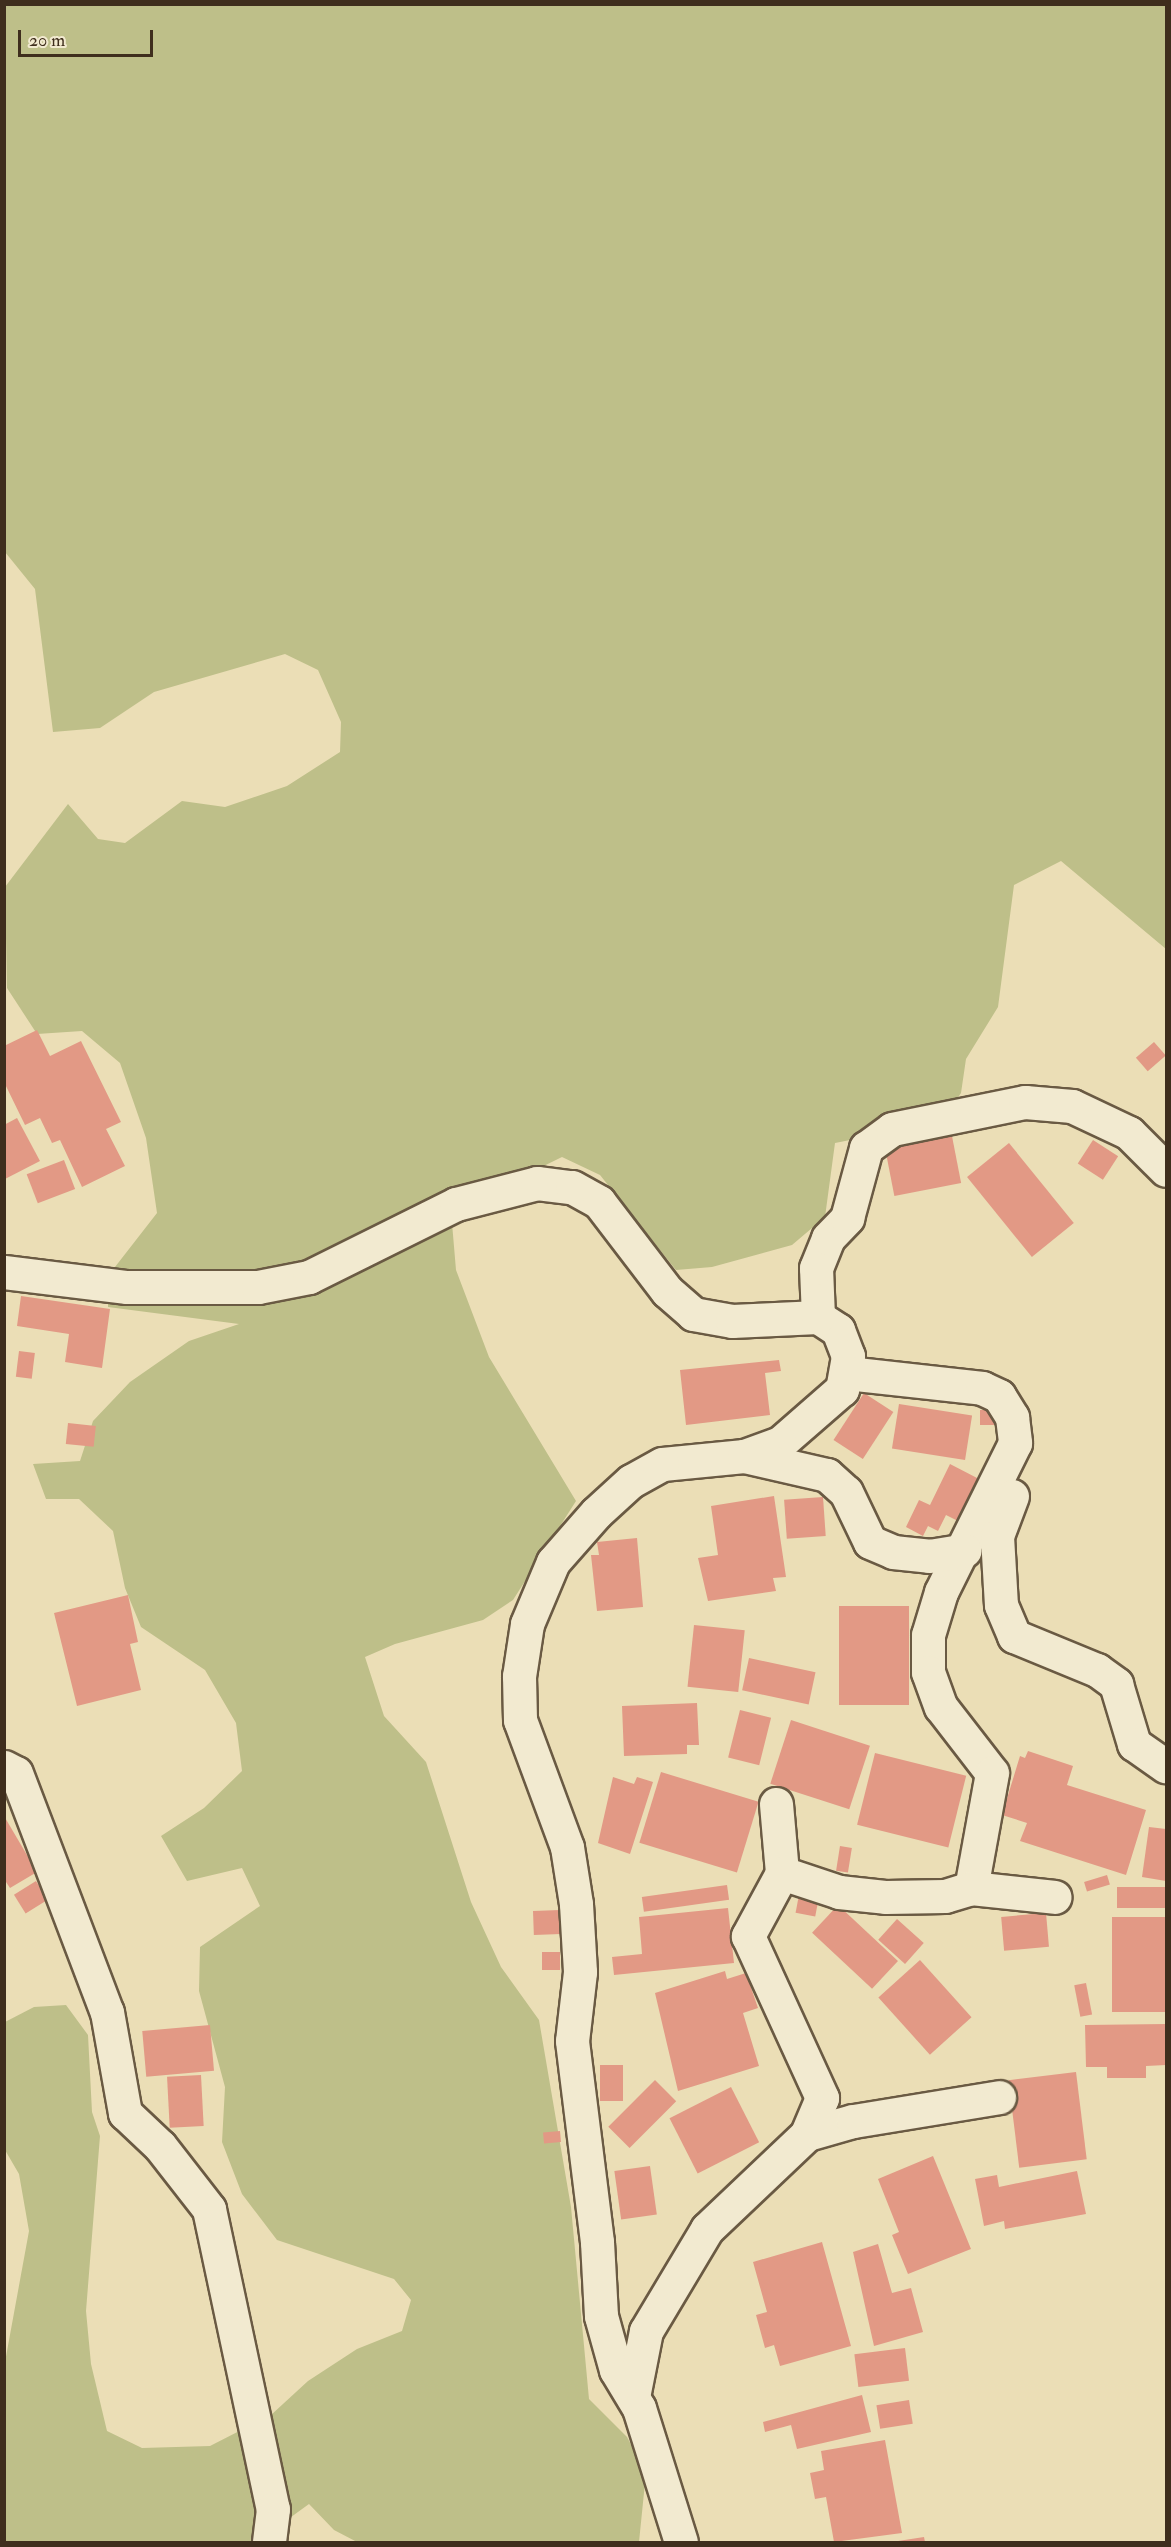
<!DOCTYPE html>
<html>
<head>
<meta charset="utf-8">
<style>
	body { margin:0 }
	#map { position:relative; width:1171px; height:2547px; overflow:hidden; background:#ebdeb6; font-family:"IM FELL Double Pica",serif }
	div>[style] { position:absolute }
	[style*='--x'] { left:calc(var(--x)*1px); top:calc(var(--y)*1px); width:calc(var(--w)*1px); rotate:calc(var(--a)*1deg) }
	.green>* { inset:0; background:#bebf89 }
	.building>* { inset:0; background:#e29985; transform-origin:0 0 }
	.roads { filter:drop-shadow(2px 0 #6a5a43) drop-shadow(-2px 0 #6a5a43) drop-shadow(0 2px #6a5a43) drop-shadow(0 -2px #6a5a43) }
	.street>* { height:33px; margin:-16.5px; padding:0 16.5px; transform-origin:16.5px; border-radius:16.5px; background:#f2ead0 }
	span { translate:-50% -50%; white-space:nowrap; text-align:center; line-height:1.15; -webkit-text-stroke:5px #f2ead0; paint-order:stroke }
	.frame { position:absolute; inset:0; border:6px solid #3f2e1d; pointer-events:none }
	.scale { position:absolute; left:18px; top:30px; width:135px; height:27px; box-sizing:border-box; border:3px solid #3f2e1d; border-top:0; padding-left:8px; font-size:18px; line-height:21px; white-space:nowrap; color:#3f2e1d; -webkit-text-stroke:4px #f2ead0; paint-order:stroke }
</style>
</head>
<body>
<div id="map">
	<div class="green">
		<i style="clip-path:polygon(5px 5px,1166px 5px,1166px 949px,1061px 861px,1014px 885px,998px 1007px,966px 1059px,961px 1093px,941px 1122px,835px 1143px,825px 1217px,792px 1245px,712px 1267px,676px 1270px,600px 1175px,562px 1157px,495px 1190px,452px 1223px,456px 1270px,489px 1357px,576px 1501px,513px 1600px,483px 1620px,395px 1644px,365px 1657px,384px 1716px,426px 1762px,471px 1902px,501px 1967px,539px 2020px,571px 2207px,589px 2399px,627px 2437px,646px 2473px,639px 2542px,357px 2542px,334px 2530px,309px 2504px,269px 2533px,267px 2542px,5px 2542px,5px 2362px,29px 2231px,19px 2174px,5px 2150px,5px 2022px,34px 2007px,66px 2005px,88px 2035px,92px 2112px,100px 2136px,86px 2311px,91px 2364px,107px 2431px,142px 2448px,210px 2446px,271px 2415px,308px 2381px,357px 2349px,402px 2331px,411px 2300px,394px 2279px,277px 2240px,242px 2194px,222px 2142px,225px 2087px,199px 1991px,200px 1947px,260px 1906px,242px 1868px,187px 1881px,161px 1836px,204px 1808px,242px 1771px,236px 1723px,205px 1670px,141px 1627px,125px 1588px,113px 1531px,79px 1499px,46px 1499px,33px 1464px,80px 1461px,93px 1421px,130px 1382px,189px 1341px,239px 1324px,108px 1307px,108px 1276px,157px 1213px,146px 1138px,120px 1063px,82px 1031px,37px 1034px,7px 988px,5px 887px,68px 804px,98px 839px,125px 843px,182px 801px,225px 807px,287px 786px,340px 752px,341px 722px,318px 670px,285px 654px,154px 692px,100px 728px,53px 732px,35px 589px,5px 552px)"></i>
	</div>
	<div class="building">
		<i style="clip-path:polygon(37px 1030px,50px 1056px,81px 1041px,121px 1122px,106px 1129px,125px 1166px,82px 1187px,60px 1140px,52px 1143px,40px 1118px,25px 1125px,4px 1082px,4px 1046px)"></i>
		<i style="left:1154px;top:1042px;width:18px;height:24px;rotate:49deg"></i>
		<i style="clip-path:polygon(17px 1118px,40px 1161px,5px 1179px,4px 1125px)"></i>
		<i style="left:951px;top:1131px;width:53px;height:68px;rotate:79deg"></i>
		<i style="left:1093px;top:1140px;width:30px;height:28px;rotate:33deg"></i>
		<i style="left:1009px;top:1143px;width:103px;height:54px;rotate:51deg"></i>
		<i style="left:64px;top:1160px;width:31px;height:40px;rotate:69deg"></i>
		<i style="clip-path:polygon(21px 1296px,110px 1309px,102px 1368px,65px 1362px,69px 1334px,17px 1326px)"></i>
		<i style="left:19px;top:1351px;width:16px;height:26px;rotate:7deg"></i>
		<i style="clip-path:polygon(779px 1360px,781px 1371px,765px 1373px,770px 1415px,686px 1425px,680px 1370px)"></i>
		<i style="left:864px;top:1393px;width:35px;height:56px;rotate:33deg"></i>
		<i style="left:899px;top:1404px;width:74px;height:45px;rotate:9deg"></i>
		<i style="left:980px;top:1410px;width:14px;height:15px"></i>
		<i style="left:68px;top:1423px;width:28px;height:21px;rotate:6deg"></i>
		<i style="clip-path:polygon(950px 1464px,979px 1479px,958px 1521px,946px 1515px,938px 1531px,928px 1526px,923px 1536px,906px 1527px,919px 1500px,930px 1505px)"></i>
		<i style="clip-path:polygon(774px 1496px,786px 1577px,773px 1578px,776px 1591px,708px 1601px,698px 1558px,718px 1555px,711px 1506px)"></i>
		<i style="left:823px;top:1497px;width:39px;height:39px;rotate:86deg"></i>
		<i style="clip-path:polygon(637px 1538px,643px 1607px,597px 1611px,591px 1555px,599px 1555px,597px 1542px)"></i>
		<i style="clip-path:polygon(128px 1595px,138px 1642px,130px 1644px,141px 1690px,77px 1706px,54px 1613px)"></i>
		<i style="left:839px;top:1606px;width:70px;height:99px"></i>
		<i style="left:694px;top:1625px;width:51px;height:62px;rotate:6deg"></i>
		<i style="left:749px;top:1658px;width:68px;height:33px;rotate:12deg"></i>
		<i style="clip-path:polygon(697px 1703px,699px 1745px,687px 1745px,687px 1754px,624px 1756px,622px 1706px)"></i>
		<i style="left:740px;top:1710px;width:32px;height:49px;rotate:14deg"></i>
		<i style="left:791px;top:1720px;width:83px;height:67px;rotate:18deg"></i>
		<i style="clip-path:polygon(1028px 1751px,1073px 1766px,1067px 1785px,1146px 1810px,1126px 1875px,1020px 1841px,1027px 1823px,1002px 1815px,1020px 1756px,1025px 1758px)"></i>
		<i style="left:875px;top:1753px;width:94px;height:74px;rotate:14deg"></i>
		<i style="left:661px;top:1772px;width:102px;height:74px;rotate:17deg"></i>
		<i style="clip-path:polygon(613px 1777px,634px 1784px,637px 1777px,653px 1782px,630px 1854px,598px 1843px)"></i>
		<i style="clip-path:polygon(4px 1816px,37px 1872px,10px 1888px,4px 1879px)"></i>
		<i style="clip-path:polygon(1149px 1827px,1166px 1829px,1166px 1881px,1142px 1877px)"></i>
		<i style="left:840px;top:1846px;width:12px;height:25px;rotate:9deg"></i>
		<i style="left:1107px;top:1875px;width:10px;height:24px;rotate:73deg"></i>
		<i style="left:36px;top:1881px;width:22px;height:26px;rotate:58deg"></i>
		<i style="left:727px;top:1885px;width:15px;height:86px;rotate:82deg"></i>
		<i style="left:1166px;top:1887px;width:21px;height:49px;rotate:90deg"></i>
		<i style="left:799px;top:1895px;width:20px;height:18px;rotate:11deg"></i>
		<i style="left:838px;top:1905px;width:82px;height:38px;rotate:43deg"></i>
		<i style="clip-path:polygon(728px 1908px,734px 1963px,614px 1975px,612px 1957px,642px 1954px,639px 1917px)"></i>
		<i style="left:560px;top:1910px;width:24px;height:27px;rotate:88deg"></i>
		<i style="left:1046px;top:1913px;width:34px;height:45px;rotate:85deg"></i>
		<i style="left:1166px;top:1917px;width:95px;height:54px;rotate:90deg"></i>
		<i style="left:897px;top:1919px;width:36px;height:28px;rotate:42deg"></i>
		<i style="left:542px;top:1952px;width:18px;height:18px"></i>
		<i style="left:920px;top:1960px;width:77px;height:56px;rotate:48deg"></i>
		<i style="clip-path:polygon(725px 1971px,727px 1979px,746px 1973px,758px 2008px,743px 2013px,759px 2066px,678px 2091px,655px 1993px)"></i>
		<i style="left:1086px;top:1983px;width:32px;height:12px;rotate:79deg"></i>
		<i style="clip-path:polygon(1166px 2024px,1166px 2065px,1146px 2066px,1146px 2078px,1107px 2078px,1107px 2067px,1086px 2067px,1085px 2025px)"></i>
		<i style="left:210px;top:2025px;width:46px;height:68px;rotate:85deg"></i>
		<i style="left:600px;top:2065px;width:23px;height:36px"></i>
		<i style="left:1076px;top:2072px;width:88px;height:68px;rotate:83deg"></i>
		<i style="left:201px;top:2075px;width:51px;height:34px;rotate:87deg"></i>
		<i style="left:655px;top:2080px;width:30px;height:66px;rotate:45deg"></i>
		<i style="left:731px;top:2087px;width:62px;height:69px;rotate:63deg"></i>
		<i style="left:560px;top:2131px;width:11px;height:17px;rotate:85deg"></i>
		<i style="clip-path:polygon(933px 2156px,971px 2249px,908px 2274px,892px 2235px,899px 2232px,878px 2179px)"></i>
		<i style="left:650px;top:2166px;width:49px;height:36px;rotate:82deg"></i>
		<i style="clip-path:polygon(1077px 2171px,1086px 2214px,1005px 2229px,1004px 2221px,984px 2226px,975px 2179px,997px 2175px,999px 2187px)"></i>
		<i style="clip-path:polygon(822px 2242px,851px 2346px,780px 2366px,774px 2345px,765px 2348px,756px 2315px,767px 2312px,753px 2262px)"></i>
		<i style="clip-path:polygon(878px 2244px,892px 2293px,911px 2288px,923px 2332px,874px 2346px,853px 2252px)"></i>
		<i style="left:905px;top:2348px;width:33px;height:51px;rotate:83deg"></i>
		<i style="clip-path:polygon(862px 2395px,871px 2432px,797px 2449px,791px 2425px,765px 2432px,763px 2422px)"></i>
		<i style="left:909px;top:2400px;width:24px;height:33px;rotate:81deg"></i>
		<i style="clip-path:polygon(885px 2440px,902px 2533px,834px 2542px,826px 2497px,815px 2499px,810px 2473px,824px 2470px,821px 2451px)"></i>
		<i style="clip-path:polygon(924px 2537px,925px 2542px,898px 2542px,898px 2541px)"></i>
	</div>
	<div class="roads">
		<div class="street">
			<i style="--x:4;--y:1272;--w:124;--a:7"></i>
			<i style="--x:127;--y:1287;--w:131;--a:0"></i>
			<i style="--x:258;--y:1287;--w:52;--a:-11.1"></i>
			<i style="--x:309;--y:1277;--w:164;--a:-26.4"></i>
			<i style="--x:456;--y:1204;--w:84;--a:-14.5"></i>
			<i style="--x:537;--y:1183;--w:35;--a:7"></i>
			<i style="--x:572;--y:1187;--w:31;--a:29"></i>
			<i style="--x:599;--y:1202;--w:112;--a:52.6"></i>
			<i style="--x:667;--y:1291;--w:35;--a:41"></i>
			<i style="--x:693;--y:1314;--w:40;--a:10"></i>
			<i style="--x:732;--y:1321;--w:86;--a:-2.7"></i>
			<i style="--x:818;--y:1317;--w:24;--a:33"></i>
			<i style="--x:838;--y:1330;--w:28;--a:69"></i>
			<i style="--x:848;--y:1356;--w:34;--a:100"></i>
			<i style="--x:842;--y:1389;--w:82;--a:138.9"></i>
			<i style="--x:780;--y:1443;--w:38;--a:160"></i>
			<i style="--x:744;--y:1456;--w:82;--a:174.4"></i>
			<i style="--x:662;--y:1464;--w:35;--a:151"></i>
			<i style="--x:631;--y:1481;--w:47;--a:137.6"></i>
			<i style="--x:596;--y:1513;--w:65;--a:131.3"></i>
			<i style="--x:553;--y:1562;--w:67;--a:112.8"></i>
			<i style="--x:527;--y:1624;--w:53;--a:98.7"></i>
			<i style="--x:519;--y:1676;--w:44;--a:88.7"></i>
			<i style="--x:520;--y:1720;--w:135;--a:69.7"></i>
			<i style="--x:567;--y:1847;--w:58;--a:81"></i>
			<i style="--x:576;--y:1904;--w:68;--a:86.6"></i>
			<i style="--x:580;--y:1972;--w:69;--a:96.6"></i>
			<i style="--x:572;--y:2041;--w:203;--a:82.9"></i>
			<i style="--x:597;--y:2242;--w:74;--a:86.9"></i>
			<i style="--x:601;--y:2316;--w:56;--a:74.5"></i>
			<i style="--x:616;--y:2370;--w:44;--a:58.8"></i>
			<i style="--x:639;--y:2408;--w:140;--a:72.6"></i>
			<i style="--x:818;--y:1317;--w:49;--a:-92.3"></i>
			<i style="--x:816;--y:1268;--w:32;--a:-68"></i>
			<i style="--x:828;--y:1238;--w:28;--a:-46"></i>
			<i style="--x:847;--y:1218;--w:73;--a:-74.8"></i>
			<i style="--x:866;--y:1148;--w:32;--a:-36"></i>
			<i style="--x:892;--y:1129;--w:136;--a:-11.5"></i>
			<i style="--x:1025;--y:1102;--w:47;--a:4.9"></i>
			<i style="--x:1072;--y:1106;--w:63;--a:25.3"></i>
			<i style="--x:1129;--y:1133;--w:52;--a:45"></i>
			<i style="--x:847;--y:1373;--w:136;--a:6.3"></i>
			<i style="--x:982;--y:1388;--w:19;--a:25"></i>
			<i style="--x:999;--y:1396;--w:25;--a:58"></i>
			<i style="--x:1012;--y:1417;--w:26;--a:83"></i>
			<i style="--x:1015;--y:1443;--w:166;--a:116.4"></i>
			<i style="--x:941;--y:1592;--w:45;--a:106.8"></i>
			<i style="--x:928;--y:1635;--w:37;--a:90"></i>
			<i style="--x:928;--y:1672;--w:37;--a:70"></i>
			<i style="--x:941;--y:1707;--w:83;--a:52.3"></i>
			<i style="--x:992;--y:1773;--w:117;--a:100.3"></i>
			<i style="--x:744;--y:1456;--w:85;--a:12.9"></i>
			<i style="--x:827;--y:1475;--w:25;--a:42"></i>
			<i style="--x:846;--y:1492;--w:55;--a:64.4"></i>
			<i style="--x:870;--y:1542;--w:25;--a:23"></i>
			<i style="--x:893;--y:1552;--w:36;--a:6"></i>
			<i style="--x:929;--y:1556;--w:36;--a:-9"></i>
			<i style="--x:1012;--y:1496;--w:43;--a:110.6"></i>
			<i style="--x:997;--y:1536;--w:69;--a:86.7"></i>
			<i style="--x:1001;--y:1605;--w:34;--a:67"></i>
			<i style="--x:1014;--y:1636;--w:90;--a:22.3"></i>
			<i style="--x:1097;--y:1670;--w:24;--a:36"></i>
			<i style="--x:1116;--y:1684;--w:63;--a:73.3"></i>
			<i style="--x:1134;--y:1744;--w:39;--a:35"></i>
			<i style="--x:4;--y:1767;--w:13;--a:27"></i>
			<i style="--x:16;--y:1773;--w:256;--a:69.2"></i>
			<i style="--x:107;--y:2012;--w:103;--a:79.9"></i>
			<i style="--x:125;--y:2113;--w:48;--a:43.3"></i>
			<i style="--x:160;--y:2146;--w:80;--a:52.1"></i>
			<i style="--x:209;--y:2209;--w:307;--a:78"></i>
			<i style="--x:273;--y:2509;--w:33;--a:97"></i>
			<i style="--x:776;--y:1804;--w:69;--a:85"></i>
			<i style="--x:782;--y:1873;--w:72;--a:118.4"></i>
			<i style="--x:748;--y:1936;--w:178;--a:65.4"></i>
			<i style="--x:822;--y:2098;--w:39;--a:113"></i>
			<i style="--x:782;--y:1873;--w:60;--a:18.4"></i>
			<i style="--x:839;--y:1892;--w:46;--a:6.2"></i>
			<i style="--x:885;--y:1897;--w:60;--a:-1"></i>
			<i style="--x:945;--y:1896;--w:27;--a:-17"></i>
			<i style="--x:971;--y:1888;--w:84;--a:6.1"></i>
			<i style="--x:633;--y:2397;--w:67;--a:-78.9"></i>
			<i style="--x:646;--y:2331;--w:119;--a:-59.1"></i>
			<i style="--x:707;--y:2229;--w:138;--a:-43.5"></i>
			<i style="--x:807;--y:2134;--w:48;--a:-15.8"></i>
			<i style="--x:853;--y:2121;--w:148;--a:-9.3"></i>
		</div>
	</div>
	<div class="frame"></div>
	<div class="scale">20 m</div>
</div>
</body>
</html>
